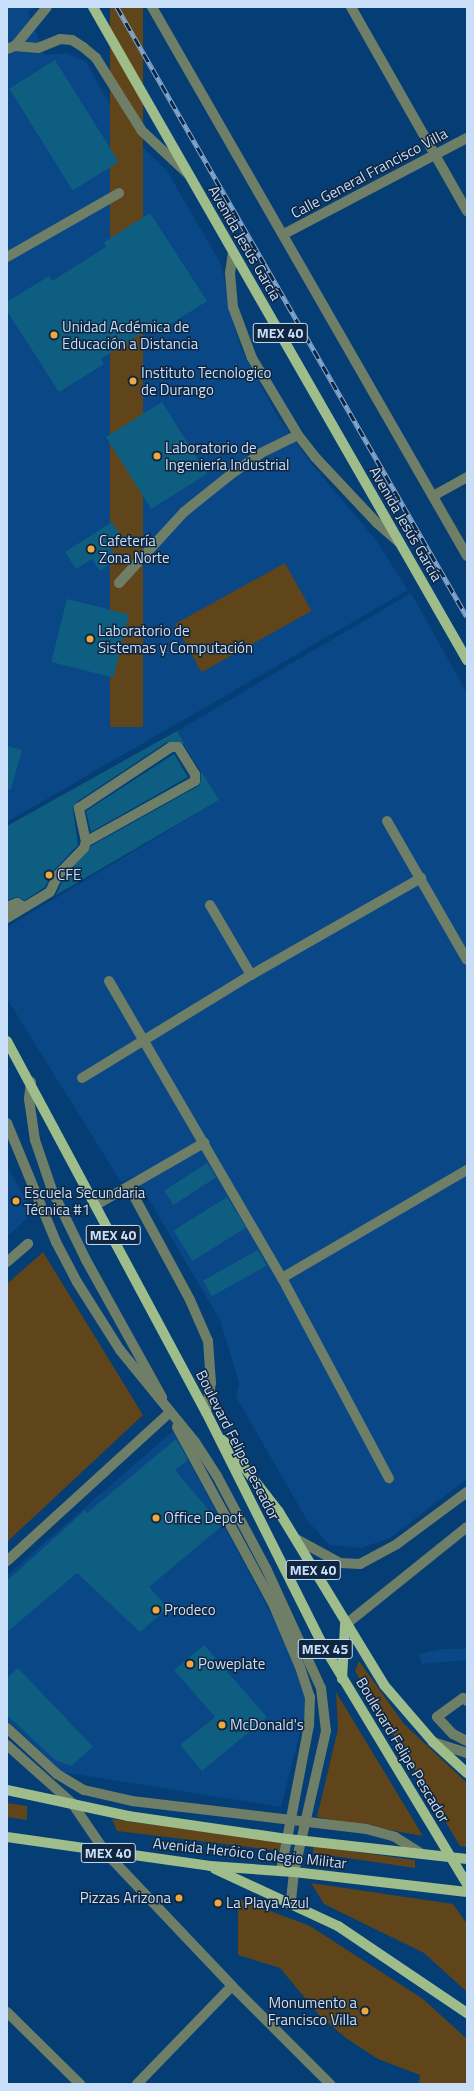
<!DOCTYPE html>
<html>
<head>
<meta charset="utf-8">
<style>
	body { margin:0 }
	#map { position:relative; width:474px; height:2091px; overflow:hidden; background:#053d75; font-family:"Titillium Web",sans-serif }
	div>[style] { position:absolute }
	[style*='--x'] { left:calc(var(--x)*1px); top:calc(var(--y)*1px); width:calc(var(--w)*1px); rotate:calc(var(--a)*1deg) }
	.built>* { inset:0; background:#094786 }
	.green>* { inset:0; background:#60441a; transform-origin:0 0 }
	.building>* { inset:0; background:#0e5e82; transform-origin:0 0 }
	.minor>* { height:10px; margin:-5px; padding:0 5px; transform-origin:5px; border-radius:5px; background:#6f7e66 }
	.major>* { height:10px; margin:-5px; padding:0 5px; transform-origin:5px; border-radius:5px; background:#9ebd8b }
	.rail>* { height:4.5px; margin-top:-2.25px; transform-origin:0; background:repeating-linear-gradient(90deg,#10253e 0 9px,#83a5cb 0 18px); box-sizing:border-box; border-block:1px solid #83a5cb }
	.dots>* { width:11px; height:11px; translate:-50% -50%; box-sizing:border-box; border:2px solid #10253e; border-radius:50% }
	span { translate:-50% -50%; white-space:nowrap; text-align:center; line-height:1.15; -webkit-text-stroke:3px #10253e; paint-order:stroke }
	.shield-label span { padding:1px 3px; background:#10253e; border:1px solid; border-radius:3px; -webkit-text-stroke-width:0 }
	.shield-label { font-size:14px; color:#c8def9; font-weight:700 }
	.street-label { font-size:15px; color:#c8def9 }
	.poi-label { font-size:15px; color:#c8def9 }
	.left { translate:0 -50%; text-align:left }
	.right { translate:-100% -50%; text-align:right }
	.frame { position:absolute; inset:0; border:8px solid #c8def9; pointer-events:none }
</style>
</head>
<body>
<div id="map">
	<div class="built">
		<i style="clip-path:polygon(7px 7px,37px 7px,28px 12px,45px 55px,67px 53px,86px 62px,123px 128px,167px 171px,221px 264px,240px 347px,277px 415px,310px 462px,376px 540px,408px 590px,7px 822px)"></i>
		<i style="clip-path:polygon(411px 593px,467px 693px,467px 1479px,390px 1538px,361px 1548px,329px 1545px,307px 1520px,236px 1397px,239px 1383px,220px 1320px,135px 1176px,121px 1182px,7px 999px,7px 927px,219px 800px,177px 731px)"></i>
		<i style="clip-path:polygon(7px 1166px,33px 1213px,7px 1237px)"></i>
		<i style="clip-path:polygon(173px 1431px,288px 1645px,305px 1696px,305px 1713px,281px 1807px,62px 1772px,7px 1720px,7px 1575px)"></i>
		<i style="clip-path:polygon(443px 1649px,467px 1649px,467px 1660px,422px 1664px,419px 1654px)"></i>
	</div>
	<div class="green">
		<i style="left:110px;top:7px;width:33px;height:720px"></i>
		<i style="left:285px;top:563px;width:55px;height:126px;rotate:61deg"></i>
		<i style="clip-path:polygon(43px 1252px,143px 1415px,7px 1542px,7px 1284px)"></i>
		<i style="clip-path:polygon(359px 1661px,404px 1724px,467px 1783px,467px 1847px,460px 1846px,355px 1671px)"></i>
		<i style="clip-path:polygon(336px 1692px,423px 1836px,317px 1817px,338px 1729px)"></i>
		<i style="clip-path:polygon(7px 1803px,27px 1806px,27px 1820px,7px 1817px)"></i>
		<i style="clip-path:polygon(112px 1819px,281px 1842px,280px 1851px,117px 1831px)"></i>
		<i style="clip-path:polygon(313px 1846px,415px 1860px,415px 1868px,313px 1853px)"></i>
		<i style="clip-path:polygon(311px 1883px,453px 1904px,467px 1924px,467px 1992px,424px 1953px,324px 1904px)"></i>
		<i style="clip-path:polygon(238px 1899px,310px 1926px,423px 1999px,467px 2039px,467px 2084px,419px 2084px,420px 2075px,378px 2059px,346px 2038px,320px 2016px,280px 1968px,238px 1955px)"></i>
	</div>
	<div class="building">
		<i style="left:55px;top:60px;width:120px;height:54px;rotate:58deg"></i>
		<i style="clip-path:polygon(150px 213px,207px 301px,160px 331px,155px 325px,101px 359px,104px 364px,59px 392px,7px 311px,7px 302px,49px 276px,52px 281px,106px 247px,104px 242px)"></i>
		<i style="left:162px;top:402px;width:85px;height:66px;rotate:58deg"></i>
		<i style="clip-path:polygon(112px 522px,122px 537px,109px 545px,118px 559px,100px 571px,92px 559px,76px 569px,65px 552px)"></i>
		<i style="left:67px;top:599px;width:64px;height:65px;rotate:14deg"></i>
		<i style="clip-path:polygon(177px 731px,219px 800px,56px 895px,63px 879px,91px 846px,200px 785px,201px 771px,184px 744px,167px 742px,75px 803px,73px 809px,78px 845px,53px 871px,45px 887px,25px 900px,17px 897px,7px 900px,7px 826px)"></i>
		<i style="clip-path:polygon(7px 746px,22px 750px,11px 789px,7px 789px)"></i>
		<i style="clip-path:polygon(174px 754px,188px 777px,91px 832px,86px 811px)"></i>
		<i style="left:207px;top:1163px;width:17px;height:51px;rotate:57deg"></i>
		<i style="left:227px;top:1197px;width:36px;height:63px;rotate:58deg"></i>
		<i style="left:258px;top:1250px;width:18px;height:63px;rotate:61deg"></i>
		<i style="clip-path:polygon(176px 1439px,188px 1460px,175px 1470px,222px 1526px,149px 1587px,168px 1608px,140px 1632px,77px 1573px,7px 1632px,7px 1581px,85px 1510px,87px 1513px)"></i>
		<i style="clip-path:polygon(204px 1645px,267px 1717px,202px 1771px,180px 1745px,215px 1717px,174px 1670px)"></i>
		<i style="clip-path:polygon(18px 1668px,93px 1747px,71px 1766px,55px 1760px,7px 1715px,7px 1678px)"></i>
	</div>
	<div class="minor">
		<i style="--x:152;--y:7;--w:633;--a:60.15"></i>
		<i style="--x:351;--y:7;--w:235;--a:60.4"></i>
		<i style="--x:15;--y:46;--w:50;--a:-50.6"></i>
		<i style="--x:7;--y:49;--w:9;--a:-21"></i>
		<i style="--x:15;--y:46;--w:23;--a:5"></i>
		<i style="--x:38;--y:48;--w:24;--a:-22"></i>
		<i style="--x:60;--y:39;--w:12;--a:5"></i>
		<i style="--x:72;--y:40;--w:13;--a:32"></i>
		<i style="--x:83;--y:47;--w:17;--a:40"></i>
		<i style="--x:96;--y:58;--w:86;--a:57.8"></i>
		<i style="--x:142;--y:131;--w:62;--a:43"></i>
		<i style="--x:284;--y:234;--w:207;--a:-27.7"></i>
		<i style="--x:233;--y:252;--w:21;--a:98"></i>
		<i style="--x:230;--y:273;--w:34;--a:85"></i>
		<i style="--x:233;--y:307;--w:54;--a:69.6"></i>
		<i style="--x:252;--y:358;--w:90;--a:59.1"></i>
		<i style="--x:298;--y:435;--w:28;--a:52"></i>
		<i style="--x:315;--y:457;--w:91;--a:46.8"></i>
		<i style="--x:377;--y:523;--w:28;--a:41"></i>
		<i style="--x:7;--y:257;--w:129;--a:-29.7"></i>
		<i style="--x:433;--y:496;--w:39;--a:-29"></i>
		<i style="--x:119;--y:583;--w:96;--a:-47.5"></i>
		<i style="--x:184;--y:512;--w:59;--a:-38.8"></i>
		<i style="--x:230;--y:475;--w:38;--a:-35"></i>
		<i style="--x:261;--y:453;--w:41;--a:-25.9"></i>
		<i style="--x:387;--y:821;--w:160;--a:60.1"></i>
		<i style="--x:210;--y:905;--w:81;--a:59.6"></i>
		<i style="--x:7;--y:907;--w:11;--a:-22"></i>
		<i style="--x:17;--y:903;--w:9;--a:27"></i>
		<i style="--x:7;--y:918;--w:50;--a:-31.2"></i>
		<i style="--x:50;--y:892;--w:19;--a:-65"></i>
		<i style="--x:58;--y:875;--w:37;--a:-46"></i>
		<i style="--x:84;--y:848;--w:6;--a:-72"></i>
		<i style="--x:86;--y:842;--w:35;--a:-102"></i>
		<i style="--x:79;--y:808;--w:110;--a:-33.5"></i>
		<i style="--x:171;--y:747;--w:7;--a:0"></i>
		<i style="--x:178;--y:747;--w:32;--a:58"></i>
		<i style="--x:195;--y:774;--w:7;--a:90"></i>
		<i style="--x:195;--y:781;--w:125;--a:150.8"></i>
		<i style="--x:109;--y:981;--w:344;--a:59.8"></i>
		<i style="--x:282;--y:1278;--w:227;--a:61.9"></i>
		<i style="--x:82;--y:1078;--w:198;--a:-31.4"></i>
		<i style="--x:251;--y:975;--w:196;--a:-29.7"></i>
		<i style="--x:31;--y:1082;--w:17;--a:97"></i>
		<i style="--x:29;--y:1099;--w:41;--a:81.7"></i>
		<i style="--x:35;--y:1140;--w:53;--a:71.2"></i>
		<i style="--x:52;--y:1190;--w:78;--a:64.1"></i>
		<i style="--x:86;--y:1260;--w:157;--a:61"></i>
		<i style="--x:7;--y:1123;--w:129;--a:67.6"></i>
		<i style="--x:56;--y:1242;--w:45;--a:62.3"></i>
		<i style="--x:77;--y:1282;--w:80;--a:57.7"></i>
		<i style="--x:120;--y:1350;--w:119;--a:50.8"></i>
		<i style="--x:195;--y:1442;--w:40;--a:57.1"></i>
		<i style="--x:217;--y:1476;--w:104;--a:62"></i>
		<i style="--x:266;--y:1568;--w:132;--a:65.4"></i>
		<i style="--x:321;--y:1688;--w:43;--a:83.4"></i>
		<i style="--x:326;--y:1731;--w:145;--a:102.8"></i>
		<i style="--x:294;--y:1872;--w:31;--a:96"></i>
		<i style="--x:129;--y:1187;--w:128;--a:61.6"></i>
		<i style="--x:190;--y:1300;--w:45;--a:66.3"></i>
		<i style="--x:208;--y:1341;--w:42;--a:85.9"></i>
		<i style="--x:211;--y:1383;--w:29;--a:100"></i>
		<i style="--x:96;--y:1205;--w:125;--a:-29.9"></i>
		<i style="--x:7;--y:1262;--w:28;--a:-41"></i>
		<i style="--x:282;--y:1278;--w:214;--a:-30.3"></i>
		<i style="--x:177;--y:1427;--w:204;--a:61.5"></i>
		<i style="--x:274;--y:1606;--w:66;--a:66.9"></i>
		<i style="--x:300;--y:1667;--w:32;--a:72"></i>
		<i style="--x:310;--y:1697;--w:28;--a:92"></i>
		<i style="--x:309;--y:1725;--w:149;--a:100.9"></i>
		<i style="--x:296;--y:1539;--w:50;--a:28.6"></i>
		<i style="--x:340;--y:1563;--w:20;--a:3"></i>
		<i style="--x:360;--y:1564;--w:42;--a:-28.4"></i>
		<i style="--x:397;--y:1544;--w:87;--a:-36.6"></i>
		<i style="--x:7;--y:1561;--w:219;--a:-42.4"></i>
		<i style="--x:345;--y:1625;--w:156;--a:-38.8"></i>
		<i style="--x:467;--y:1701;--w:5;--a:-143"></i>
		<i style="--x:463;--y:1698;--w:32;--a:144"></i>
		<i style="--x:437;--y:1717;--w:23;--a:47"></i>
		<i style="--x:453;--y:1734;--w:16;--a:27"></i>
		<i style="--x:7;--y:1728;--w:68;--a:42.6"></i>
		<i style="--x:57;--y:1774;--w:31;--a:31"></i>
		<i style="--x:84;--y:1790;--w:49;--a:12.9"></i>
		<i style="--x:132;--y:1801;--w:236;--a:6.8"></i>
		<i style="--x:366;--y:1829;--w:30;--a:15"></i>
		<i style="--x:395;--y:1837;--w:32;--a:32"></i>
		<i style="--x:433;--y:1742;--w:36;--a:18"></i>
		<i style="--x:7;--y:1745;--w:87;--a:41.7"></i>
		<i style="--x:72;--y:1803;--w:60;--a:55.8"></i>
		<i style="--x:106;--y:1853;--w:183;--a:46.5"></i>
		<i style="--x:232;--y:1986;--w:139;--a:45"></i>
		<i style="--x:7;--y:2012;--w:103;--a:44.6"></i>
		<i style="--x:137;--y:2084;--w:136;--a:-45.9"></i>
	</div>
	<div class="major">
		<i style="--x:93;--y:7;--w:753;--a:60.2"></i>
		<i style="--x:7;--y:1041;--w:421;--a:61.8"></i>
		<i style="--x:206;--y:1412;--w:257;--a:63.4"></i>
		<i style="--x:321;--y:1642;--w:283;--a:58.9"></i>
		<i style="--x:223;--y:1440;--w:91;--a:52.1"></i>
		<i style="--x:279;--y:1512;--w:202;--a:58.7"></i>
		<i style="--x:384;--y:1685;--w:75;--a:49.3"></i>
		<i style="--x:433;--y:1742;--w:46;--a:42.4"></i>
		<i style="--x:342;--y:1679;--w:54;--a:-86.8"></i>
		<i style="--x:7;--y:1790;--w:124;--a:12.1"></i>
		<i style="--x:128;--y:1816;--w:162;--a:8.2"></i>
		<i style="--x:288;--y:1839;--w:180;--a:6.4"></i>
		<i style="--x:7;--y:1837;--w:205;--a:8.1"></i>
		<i style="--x:210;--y:1866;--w:84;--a:4.1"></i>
		<i style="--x:294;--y:1872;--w:174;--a:6.6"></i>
		<i style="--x:215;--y:1869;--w:136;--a:24.9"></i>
		<i style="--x:338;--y:1926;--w:156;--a:34"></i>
	</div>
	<div class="rail">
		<i style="--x:117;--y:7;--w:703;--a:60.15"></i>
	</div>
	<div class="dots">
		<i style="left:54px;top:335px;background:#eea83c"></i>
		<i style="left:133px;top:381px;background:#eea83c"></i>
		<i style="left:157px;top:456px;background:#eea83c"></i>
		<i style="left:91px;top:549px;background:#eea83c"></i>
		<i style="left:90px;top:639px;background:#eea83c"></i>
		<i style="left:49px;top:875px;background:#eea83c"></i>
		<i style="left:16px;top:1201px;background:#eea83c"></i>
		<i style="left:156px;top:1518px;background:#eea83c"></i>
		<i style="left:156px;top:1610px;background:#eea83c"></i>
		<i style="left:190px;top:1664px;background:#eea83c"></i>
		<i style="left:222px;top:1725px;background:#eea83c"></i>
		<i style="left:179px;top:1898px;background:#eea83c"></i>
		<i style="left:218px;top:1903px;background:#eea83c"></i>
		<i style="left:365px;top:2011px;background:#eea83c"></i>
	</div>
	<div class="shield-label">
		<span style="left:280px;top:333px">MEX 40</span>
		<span style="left:113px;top:1235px">MEX 40</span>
		<span style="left:313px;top:1570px">MEX 40</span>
		<span style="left:325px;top:1649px">MEX 45</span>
		<span style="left:108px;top:1853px">MEX 40</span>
	</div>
	<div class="street-label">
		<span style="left:369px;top:173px;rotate:-28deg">Calle General Francisco Villa</span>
		<span style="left:245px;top:243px;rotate:60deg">Avenida Jesús García</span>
		<span style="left:406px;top:524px;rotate:60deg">Avenida Jesús García</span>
		<span style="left:238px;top:1445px;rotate:63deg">Boulevard Felipe Pescador</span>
		<span style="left:403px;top:1750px;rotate:59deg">Boulevard Felipe Pescador</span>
		<span style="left:250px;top:1853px;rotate:6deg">Avenida Heróico Colegio Militar</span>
	</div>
	<div class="poi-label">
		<span class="left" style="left:62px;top:335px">Unidad Acdémica de<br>Educación a Distancia</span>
		<span class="left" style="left:141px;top:381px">Instituto Tecnologico<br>de Durango</span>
		<span class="left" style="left:165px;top:456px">Laboratorio de<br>Ingeniería Industrial</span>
		<span class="left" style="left:99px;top:549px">Cafetería<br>Zona Norte</span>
		<span class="left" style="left:98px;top:639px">Laboratorio de<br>Sistemas y Computación</span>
		<span class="left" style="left:57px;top:875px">CFE</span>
		<span class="left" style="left:24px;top:1201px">Escuela Secundaria<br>Técnica #1</span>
		<span class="left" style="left:164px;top:1518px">Office Depot</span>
		<span class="left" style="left:164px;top:1610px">Prodeco</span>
		<span class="left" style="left:198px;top:1664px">Poweplate</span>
		<span class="left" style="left:230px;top:1725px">McDonald's</span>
		<span class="right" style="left:171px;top:1898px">Pizzas Arizona</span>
		<span class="left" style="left:226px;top:1903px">La Playa Azul</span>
		<span class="right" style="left:357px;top:2011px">Monumento a<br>Francisco Villa</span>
	</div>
	<div class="frame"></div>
</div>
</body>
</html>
